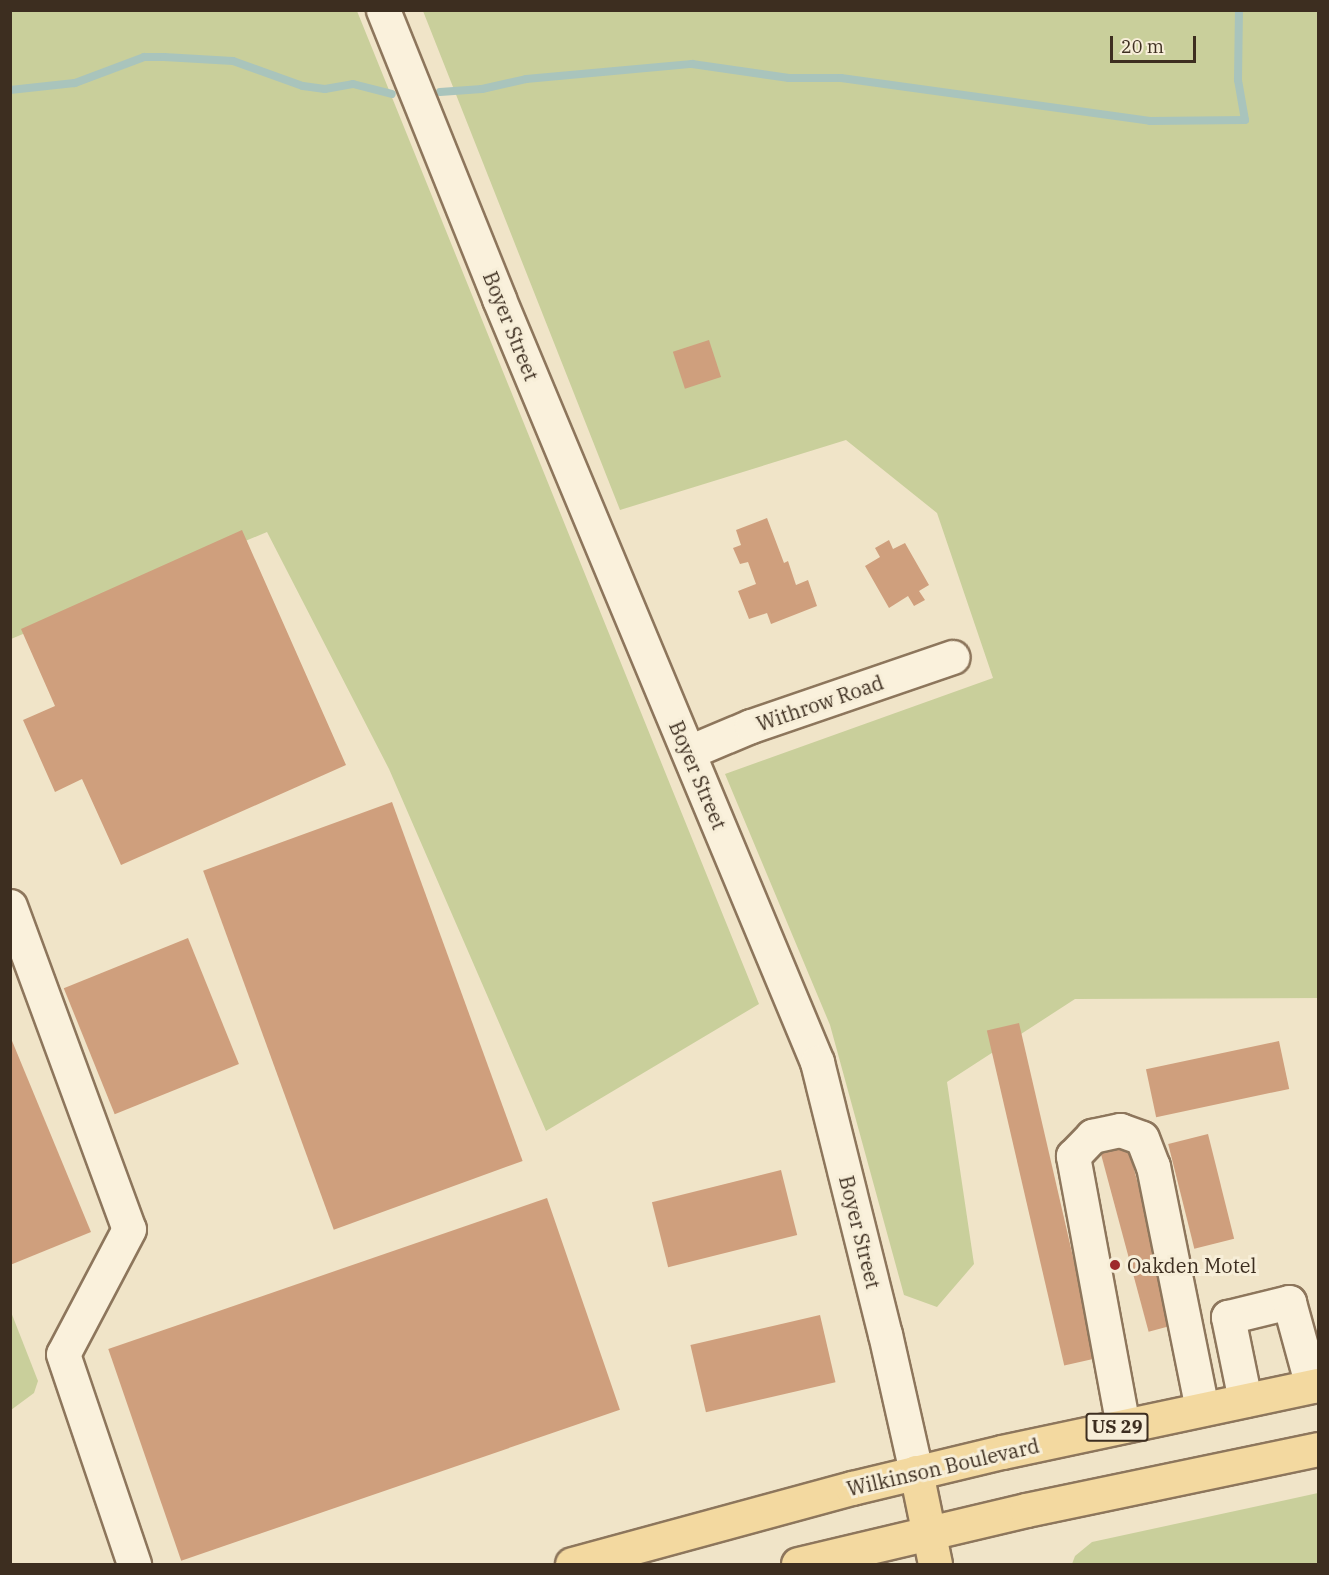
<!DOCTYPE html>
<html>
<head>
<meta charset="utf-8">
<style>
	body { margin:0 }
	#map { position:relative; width:1329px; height:1575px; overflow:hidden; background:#f0e4c8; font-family:"IBM Plex Serif",serif }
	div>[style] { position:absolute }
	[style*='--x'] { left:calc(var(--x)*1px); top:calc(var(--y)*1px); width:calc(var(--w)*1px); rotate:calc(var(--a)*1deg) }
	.green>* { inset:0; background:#c9cf9b }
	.stream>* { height:8px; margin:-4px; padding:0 4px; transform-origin:4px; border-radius:4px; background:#a9c4bc }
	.building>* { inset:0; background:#cf9f7d; transform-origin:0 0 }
	.roads { filter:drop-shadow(2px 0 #8d765c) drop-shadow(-2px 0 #8d765c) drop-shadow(0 2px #8d765c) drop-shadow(0 -2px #8d765c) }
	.minor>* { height:33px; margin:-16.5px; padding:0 16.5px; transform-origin:16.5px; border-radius:16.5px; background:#faf1dc }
	.major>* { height:33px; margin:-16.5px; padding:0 16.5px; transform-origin:16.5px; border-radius:16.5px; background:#f3d9a0 }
	.dots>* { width:16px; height:16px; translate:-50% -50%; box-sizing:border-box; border:3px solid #f7eed8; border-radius:50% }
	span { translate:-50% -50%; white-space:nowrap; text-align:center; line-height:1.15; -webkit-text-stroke:6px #f7eed8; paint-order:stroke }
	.shield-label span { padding:2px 4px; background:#f7eed8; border:2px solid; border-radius:4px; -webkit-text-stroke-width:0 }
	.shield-label { font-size:18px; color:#3d2e20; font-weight:700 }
	.street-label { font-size:20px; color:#3d2e20 }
	.poi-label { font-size:20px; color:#3d2e20 }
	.left { translate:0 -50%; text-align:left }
	.frame { position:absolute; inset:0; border:12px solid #3d2e20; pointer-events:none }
	.scale { position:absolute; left:1110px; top:36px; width:86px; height:27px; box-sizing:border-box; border:3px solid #3d2e20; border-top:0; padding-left:8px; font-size:18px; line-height:21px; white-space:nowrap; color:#3d2e20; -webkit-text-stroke:4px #f7eed8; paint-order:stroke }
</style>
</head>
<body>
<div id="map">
	<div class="green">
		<i style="clip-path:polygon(11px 11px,357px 11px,759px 1004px,546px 1131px,389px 769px,267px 532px,11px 639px)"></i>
		<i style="clip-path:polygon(423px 11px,1318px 11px,1318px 998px,1075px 999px,947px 1082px,974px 1264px,937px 1307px,904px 1295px,830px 1025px,725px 774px,993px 678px,937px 513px,846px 440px,620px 510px)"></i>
		<i style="clip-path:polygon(11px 1312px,38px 1381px,34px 1393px,11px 1410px)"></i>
		<i style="clip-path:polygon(1318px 1493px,1318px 1564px,1072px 1564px,1075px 1556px,1092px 1542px)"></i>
	</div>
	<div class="stream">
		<i style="--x:10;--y:90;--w:65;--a:-6.1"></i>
		<i style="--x:75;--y:83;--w:74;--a:-20.6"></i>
		<i style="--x:144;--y:57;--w:20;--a:0"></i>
		<i style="--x:164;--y:57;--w:69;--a:3.3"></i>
		<i style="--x:233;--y:61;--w:74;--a:19.7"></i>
		<i style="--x:303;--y:86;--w:22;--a:8"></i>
		<i style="--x:325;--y:89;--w:28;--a:-10"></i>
		<i style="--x:353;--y:84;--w:40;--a:14.4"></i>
		<i style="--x:440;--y:92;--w:42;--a:-4.1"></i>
		<i style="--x:482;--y:89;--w:45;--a:-12.8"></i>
		<i style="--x:526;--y:79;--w:167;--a:-5.2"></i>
		<i style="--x:692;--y:64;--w:98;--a:8.2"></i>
		<i style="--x:789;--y:78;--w:52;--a:0"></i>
		<i style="--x:841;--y:78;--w:312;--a:7.9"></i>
		<i style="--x:1150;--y:121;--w:95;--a:-0.6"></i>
		<i style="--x:1245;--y:120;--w:41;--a:-99.9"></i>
		<i style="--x:1238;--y:80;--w:70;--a:-89.2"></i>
	</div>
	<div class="building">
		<i style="left:709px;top:340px;width:39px;height:38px;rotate:72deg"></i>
		<i style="clip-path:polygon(767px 518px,784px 563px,788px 561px,796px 585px,808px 580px,817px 606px,771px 624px,767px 613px,749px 619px,738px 591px,756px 584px,748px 562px,740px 564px,733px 548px,741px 545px,736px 530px)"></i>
		<i style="clip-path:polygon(242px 530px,346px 765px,121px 865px,82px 779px,55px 792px,23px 720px,55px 706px,21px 629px)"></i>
		<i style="clip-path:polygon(889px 540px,893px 549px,905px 543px,929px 585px,919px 591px,925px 600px,914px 606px,908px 596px,889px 608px,865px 566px,880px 557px,875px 548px)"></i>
		<i style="left:392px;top:802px;width:382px;height:201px;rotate:70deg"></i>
		<i style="left:188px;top:938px;width:136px;height:134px;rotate:68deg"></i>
		<i style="left:1019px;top:1023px;width:344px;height:33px;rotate:77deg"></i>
		<i style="clip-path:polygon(10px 1036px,91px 1232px,10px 1265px)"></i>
		<i style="left:1279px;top:1041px;width:49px;height:136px;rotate:78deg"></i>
		<i style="left:1208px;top:1134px;width:108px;height:41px;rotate:76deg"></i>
		<i style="left:1127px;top:1143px;width:188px;height:28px;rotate:75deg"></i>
		<i style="left:781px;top:1170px;width:67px;height:133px;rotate:76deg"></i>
		<i style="left:547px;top:1198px;width:224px;height:464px;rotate:71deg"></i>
		<i style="left:820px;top:1315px;width:69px;height:133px;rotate:77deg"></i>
	</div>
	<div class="roads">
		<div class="minor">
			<i style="--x:383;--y:10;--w:311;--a:68.1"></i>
			<i style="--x:499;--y:299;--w:827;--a:67.37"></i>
			<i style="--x:817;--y:1062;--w:280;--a:76"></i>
			<i style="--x:885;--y:1334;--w:141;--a:77.3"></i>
			<i style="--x:689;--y:752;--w:67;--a:-22.8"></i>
			<i style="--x:751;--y:726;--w:213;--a:-18.9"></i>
			<i style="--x:10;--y:906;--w:344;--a:69.8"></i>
			<i style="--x:129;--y:1229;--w:141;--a:117.8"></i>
			<i style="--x:63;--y:1354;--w:222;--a:71.3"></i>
			<i style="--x:1245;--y:1400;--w:85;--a:-101.6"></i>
			<i style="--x:1228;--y:1317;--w:63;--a:-13.8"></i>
			<i style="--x:1289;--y:1302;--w:87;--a:74.7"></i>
			<i style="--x:1123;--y:1426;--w:275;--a:-100.5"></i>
			<i style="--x:1073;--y:1156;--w:28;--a:-46"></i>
			<i style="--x:1092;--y:1136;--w:29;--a:-12"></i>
			<i style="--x:1120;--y:1130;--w:23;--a:20"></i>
			<i style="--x:1142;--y:1138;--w:30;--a:69"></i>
			<i style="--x:1153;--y:1166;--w:248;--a:78.6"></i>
		</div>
		<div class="major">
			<i style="--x:916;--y:1472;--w:94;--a:78.3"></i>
			<i style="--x:572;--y:1564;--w:290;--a:-15.2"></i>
			<i style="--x:852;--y:1488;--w:154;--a:-13.5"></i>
			<i style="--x:1002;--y:1452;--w:323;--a:-12"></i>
			<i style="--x:798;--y:1564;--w:234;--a:-13.3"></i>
			<i style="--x:1026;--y:1510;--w:298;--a:-11.8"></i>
		</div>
	</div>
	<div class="dots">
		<i style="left:1115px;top:1265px;background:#9e2a2b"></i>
	</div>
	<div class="shield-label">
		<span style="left:1117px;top:1427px">US 29</span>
	</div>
	<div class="street-label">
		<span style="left:511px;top:326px;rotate:68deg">Boyer Street</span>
		<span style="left:820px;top:703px;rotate:-19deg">Withrow Road</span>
		<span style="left:698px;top:775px;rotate:67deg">Boyer Street</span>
		<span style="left:860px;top:1232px;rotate:76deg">Boyer Street</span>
		<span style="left:943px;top:1467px;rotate:-13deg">Wilkinson Boulevard</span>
	</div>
	<div class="poi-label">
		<span class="left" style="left:1127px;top:1265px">Oakden Motel</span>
	</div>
	<div class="frame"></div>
	<div class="scale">20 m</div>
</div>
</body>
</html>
